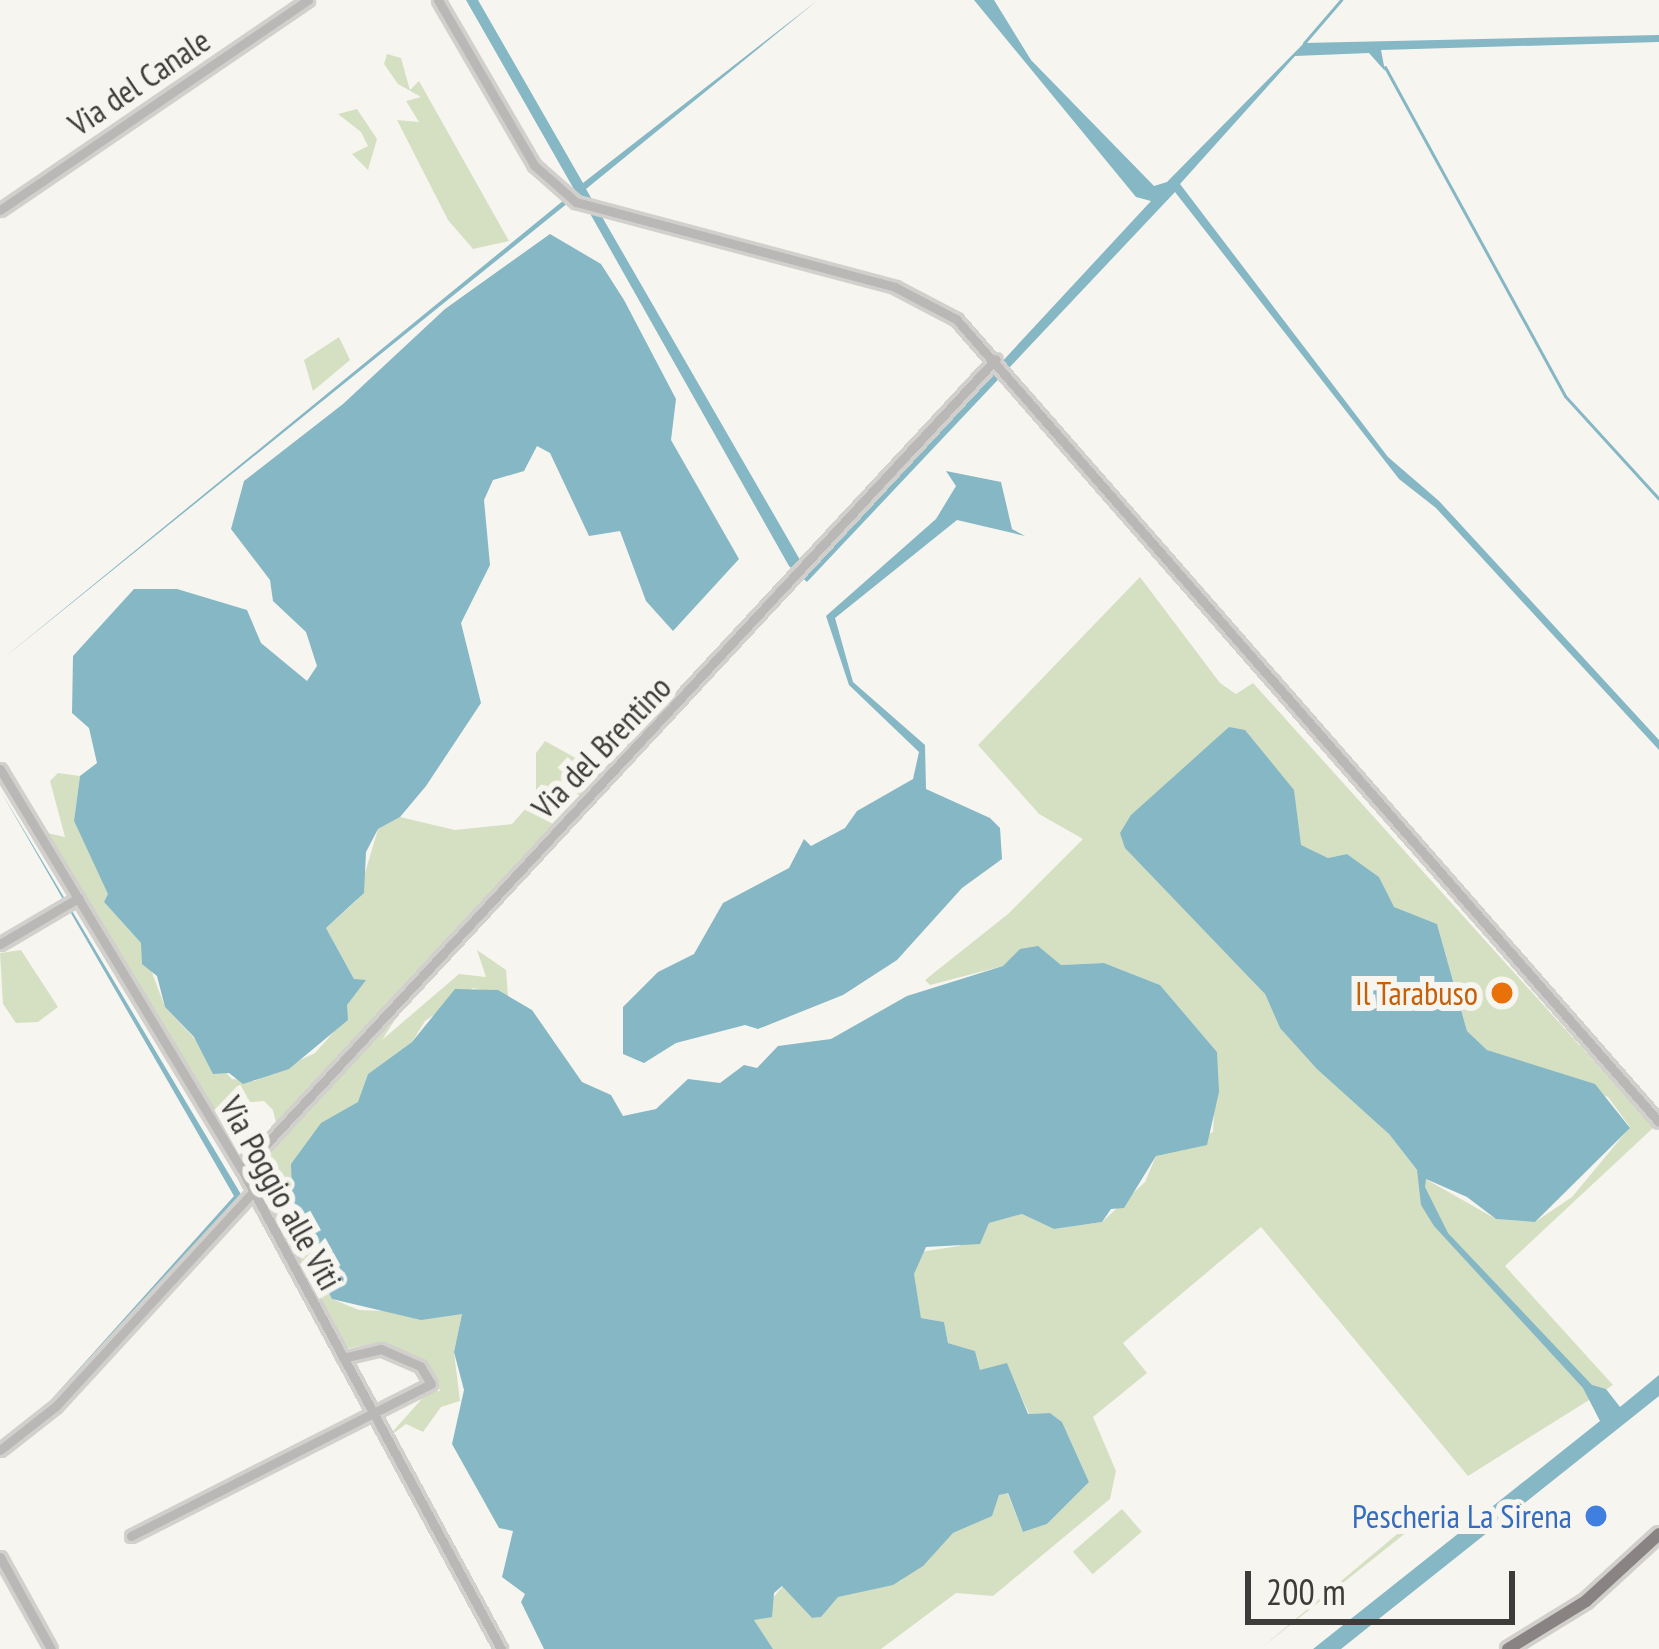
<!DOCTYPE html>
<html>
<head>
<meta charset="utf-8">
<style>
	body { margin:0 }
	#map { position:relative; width:1659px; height:1649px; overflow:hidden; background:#f7f5f0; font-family:"PT Sans Narrow",sans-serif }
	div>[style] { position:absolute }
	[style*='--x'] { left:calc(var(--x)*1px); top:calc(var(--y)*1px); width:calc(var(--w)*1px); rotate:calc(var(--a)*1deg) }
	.green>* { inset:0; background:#d5e0c2; transform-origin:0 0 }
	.water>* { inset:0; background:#85b7c5 }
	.stream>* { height:3px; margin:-1.5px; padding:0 1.5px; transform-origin:1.5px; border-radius:1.5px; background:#85b7c5 }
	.roads { filter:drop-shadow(3px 0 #d2d0cc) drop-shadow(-3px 0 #d2d0cc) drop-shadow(0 3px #d2d0cc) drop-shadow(0 -3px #d2d0cc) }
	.minor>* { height:9px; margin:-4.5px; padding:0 4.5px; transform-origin:4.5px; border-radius:4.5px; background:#bab8b7 }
	.major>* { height:12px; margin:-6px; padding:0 6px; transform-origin:6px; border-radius:6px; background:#898483 }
	.dots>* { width:33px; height:33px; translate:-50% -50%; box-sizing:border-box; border:6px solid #f7f5f0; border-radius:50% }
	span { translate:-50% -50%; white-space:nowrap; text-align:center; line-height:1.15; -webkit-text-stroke:12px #f7f5f0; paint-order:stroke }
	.street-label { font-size:33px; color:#3d3c3a }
	.food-label { font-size:33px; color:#c56008 }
	.right { translate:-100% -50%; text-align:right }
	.shop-label { font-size:33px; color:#366cbe }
	.scale { position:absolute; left:1245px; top:1571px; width:270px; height:54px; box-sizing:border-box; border:6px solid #3d3c3a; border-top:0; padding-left:15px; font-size:36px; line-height:42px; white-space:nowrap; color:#3d3c3a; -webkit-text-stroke:9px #f7f5f0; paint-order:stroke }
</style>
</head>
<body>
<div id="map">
	<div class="green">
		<i style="clip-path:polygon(387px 54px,401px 58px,410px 90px,419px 81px,509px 241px,473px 249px,448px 220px,397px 120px,419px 122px,406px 101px,421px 97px,398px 84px,384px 64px)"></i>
		<i style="clip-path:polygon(357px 109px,377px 139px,368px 170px,352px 154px,368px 146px,361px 132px,338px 114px)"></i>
		<i style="clip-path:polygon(339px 337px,350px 360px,313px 391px,304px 360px)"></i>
		<i style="clip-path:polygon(evenodd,1140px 577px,1220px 683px,1236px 694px,1253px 683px,1649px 1122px,1653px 1128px,1505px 1266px,1613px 1385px,1468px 1476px,1261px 1227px,1123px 1343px,1147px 1373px,1093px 1417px,1116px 1471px,1110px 1499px,993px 1596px,956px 1593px,881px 1649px,773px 1649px,754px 1620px,783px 1586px,812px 1618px,821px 1617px,837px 1597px,900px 1581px,953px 1533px,991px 1516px,999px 1495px,1007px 1492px,1023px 1532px,1047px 1524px,1089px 1482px,1062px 1422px,1050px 1413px,1029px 1414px,1012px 1376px,980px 1370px,975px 1351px,948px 1343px,944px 1322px,921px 1318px,913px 1274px,920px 1252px,959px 1246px,988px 1223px,1022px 1214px,1054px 1229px,1102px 1222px,1145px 1182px,1156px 1156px,1213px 1132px,1217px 1052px,1160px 985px,1104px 963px,1061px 965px,1038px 947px,1003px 966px,930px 985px,925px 980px,1008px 914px,1083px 839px,1039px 814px,978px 745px,1140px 577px,1229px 727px,1293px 790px,1300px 845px,1328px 858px,1347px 854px,1379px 877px,1393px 907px,1437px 924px,1467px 1031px,1487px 1050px,1608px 1097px,1630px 1127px,1572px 1197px,1535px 1222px,1496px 1219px,1422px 1177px,1389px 1134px,1280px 1028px,1265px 994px,1121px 833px,1229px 727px)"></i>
		<i style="clip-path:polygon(545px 741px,608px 776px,408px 999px,382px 1040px,459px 974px,486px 977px,477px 950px,506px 970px,508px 996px,473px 988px,425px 1021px,412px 1042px,368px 1074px,359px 1102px,312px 1136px,304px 1154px,304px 1231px,332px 1299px,359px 1310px,462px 1314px,454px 1352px,460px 1401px,441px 1407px,423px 1432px,406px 1424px,387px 1438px,428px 1392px,440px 1391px,433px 1371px,382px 1342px,339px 1350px,247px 1183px,255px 1179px,255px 1150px,276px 1123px,273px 1110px,264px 1101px,240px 1103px,220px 1133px,38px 831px,65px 837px,50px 781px,58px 773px,80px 776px,74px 821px,109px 895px,104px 902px,141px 943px,165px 1007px,232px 1079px,255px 1081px,315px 1053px,340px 1025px,354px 979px,326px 928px,357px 900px,378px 829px,400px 817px,455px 830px,512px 824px,536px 797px,536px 753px)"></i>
		<i style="clip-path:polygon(21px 950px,58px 1007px,38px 1022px,16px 1023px,3px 1004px,0 953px)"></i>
		<i style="left:1122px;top:1509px;width:30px;height:65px;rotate:49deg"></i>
		<i style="clip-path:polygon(1414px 1520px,1417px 1524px,1260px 1649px)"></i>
	</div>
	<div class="water">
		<i style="clip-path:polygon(466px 0,478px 0,583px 183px,818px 0,586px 189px,807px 572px,1151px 201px,1136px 197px,974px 0,994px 0,1031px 60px,1154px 186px,1167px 182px,1304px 43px,1659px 35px,1659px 42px,1381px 50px,1385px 71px,1369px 53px,1295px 56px,1180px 184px,1388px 457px,1439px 501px,1659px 740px,1659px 750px,1436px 508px,1399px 479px,1175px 192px,807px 582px,789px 566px,579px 194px,0 661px,575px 191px)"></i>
		<i style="clip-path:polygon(550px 234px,601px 264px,624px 300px,676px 399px,671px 440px,739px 559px,673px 631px,646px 601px,620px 531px,589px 536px,550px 453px,537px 446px,524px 471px,493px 480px,484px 500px,490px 565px,461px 623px,481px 703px,426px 786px,400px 817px,378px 829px,366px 852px,364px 893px,326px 928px,354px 979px,366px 980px,347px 1005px,348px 1020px,289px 1069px,243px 1084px,229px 1073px,213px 1074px,194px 1037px,165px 1007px,157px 976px,142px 964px,141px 943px,104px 902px,108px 894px,74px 821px,80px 776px,97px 763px,89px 728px,72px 713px,73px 656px,134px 589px,177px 589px,247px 610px,261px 643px,307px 681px,317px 666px,306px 632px,273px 601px,270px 580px,231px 529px,244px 481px,343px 404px,445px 309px)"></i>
		<i style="clip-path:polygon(946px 471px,1001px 482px,1012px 529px,1025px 536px,957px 520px,835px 618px,853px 682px,925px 745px,926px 789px,990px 818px,1000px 828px,1002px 859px,962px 888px,897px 960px,843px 995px,758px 1029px,745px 1025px,676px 1043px,644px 1063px,623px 1054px,623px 1007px,658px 972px,694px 954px,723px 903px,789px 868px,804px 839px,811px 846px,845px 828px,857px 811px,913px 779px,919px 752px,849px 685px,826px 616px,936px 519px,956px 486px)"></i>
		<i style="clip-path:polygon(1229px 727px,1245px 730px,1294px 790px,1301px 845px,1328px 858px,1347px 854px,1379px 877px,1394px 907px,1437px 924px,1467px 1031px,1487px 1050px,1595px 1084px,1630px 1128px,1535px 1222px,1496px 1219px,1467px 1197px,1426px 1179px,1425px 1187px,1448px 1233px,1592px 1385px,1606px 1389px,1620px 1407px,1659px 1375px,1659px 1396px,1341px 1649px,1313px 1649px,1600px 1421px,1583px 1388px,1434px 1226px,1421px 1205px,1417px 1170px,1389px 1134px,1317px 1069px,1280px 1028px,1265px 994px,1125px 848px,1120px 833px,1131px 815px)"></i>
		<i style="clip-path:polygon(0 790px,242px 1196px,33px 1422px,0 1446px,42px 1410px,234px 1196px)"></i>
		<i style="clip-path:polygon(1038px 946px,1061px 965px,1104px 963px,1160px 985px,1217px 1052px,1219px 1092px,1207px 1145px,1156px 1156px,1124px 1208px,1111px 1209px,1102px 1222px,1054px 1229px,1022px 1214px,989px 1223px,980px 1244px,926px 1247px,914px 1274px,921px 1318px,944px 1322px,948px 1343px,975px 1351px,980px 1370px,1007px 1363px,1028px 1414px,1050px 1413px,1062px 1422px,1089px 1482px,1047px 1524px,1023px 1532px,1008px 1493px,999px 1495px,992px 1516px,953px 1533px,923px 1566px,893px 1585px,838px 1597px,821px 1617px,812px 1618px,782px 1586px,774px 1593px,772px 1617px,754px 1620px,773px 1649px,544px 1649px,521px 1602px,525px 1594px,502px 1577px,513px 1531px,499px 1528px,452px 1444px,464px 1390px,454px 1352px,462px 1314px,421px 1320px,332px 1299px,293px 1219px,291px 1164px,321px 1123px,358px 1102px,368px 1074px,412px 1042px,455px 989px,498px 990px,532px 1010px,582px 1082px,611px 1095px,623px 1116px,656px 1109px,688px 1079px,720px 1083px,744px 1065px,757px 1068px,778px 1046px,831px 1039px,907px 996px,1003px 966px,1020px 949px)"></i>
	</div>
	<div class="stream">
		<i style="--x:1304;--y:43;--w:57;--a:-49.3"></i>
		<i style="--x:1385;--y:67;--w:375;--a:61.3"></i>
		<i style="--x:1565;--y:396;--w:139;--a:47.6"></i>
	</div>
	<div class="roads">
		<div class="minor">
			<i style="--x:438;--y:0;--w:191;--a:59.8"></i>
			<i style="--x:534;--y:165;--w:56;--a:41.4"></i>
			<i style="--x:576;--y:202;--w:330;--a:14.9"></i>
			<i style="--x:895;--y:287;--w:69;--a:27.7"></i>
			<i style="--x:956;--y:319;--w:1067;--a:48.8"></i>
			<i style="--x:0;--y:210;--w:373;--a:-34.3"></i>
			<i style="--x:0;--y:769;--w:468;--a:58.9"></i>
			<i style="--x:242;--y:1170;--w:545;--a:61.6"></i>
			<i style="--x:0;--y:944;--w:91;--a:-30.5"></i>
			<i style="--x:242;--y:1170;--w:1107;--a:-47.09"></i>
			<i style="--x:0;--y:1450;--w:71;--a:-38.2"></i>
			<i style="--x:56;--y:1406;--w:288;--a:-47.4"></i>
			<i style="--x:131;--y:1536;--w:336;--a:-26.9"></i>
			<i style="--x:431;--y:1384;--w:21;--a:-121"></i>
			<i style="--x:420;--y:1366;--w:43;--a:-156.4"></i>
			<i style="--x:381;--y:1349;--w:39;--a:167"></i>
			<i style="--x:0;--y:1557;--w:105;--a:61"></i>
		</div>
		<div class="major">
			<i style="--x:1508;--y:1649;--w:92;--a:-31.6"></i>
			<i style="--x:1586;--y:1601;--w:99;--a:-42.5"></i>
		</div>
	</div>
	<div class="dots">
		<i style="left:1502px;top:993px;background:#e8710a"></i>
		<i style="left:1596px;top:1516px;background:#3f7fe0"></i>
	</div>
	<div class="street-label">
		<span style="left:139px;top:82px;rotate:-34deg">Via del Canale</span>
		<span style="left:601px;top:747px;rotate:-46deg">Via del Brentino</span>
		<span style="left:281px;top:1193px;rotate:61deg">Via Poggio alle Viti</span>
	</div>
	<div class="food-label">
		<span class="right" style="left:1478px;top:993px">Il Tarabuso</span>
	</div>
	<div class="shop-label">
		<span class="right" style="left:1572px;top:1516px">Pescheria La Sirena</span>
	</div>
	<div class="scale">200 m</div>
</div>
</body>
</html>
